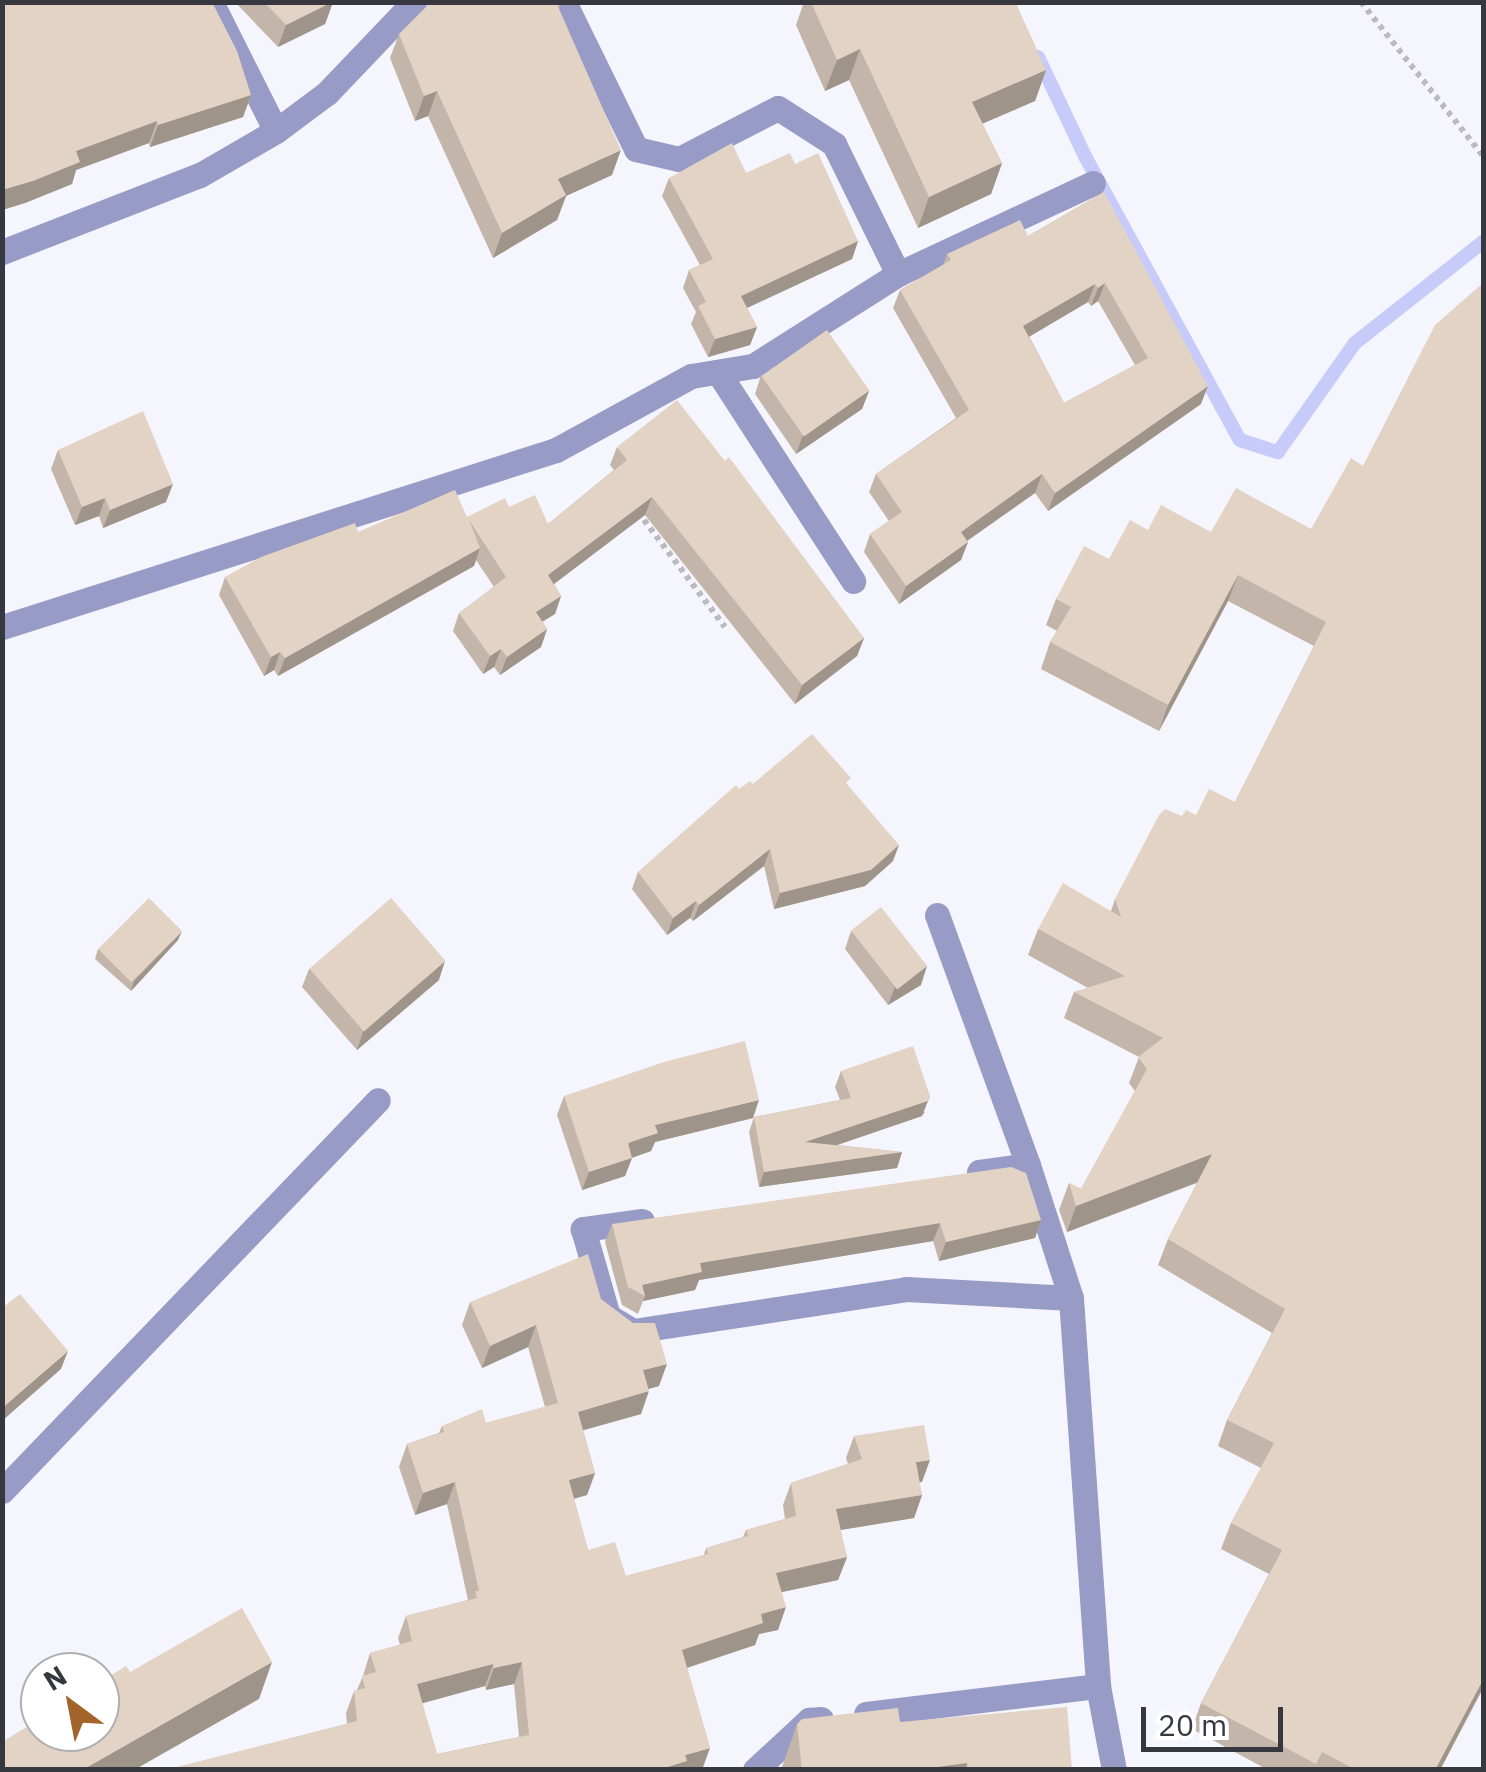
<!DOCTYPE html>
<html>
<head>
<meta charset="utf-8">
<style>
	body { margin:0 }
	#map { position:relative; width:1486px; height:1772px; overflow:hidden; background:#f4f5fd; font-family:"IBM Plex Sans",sans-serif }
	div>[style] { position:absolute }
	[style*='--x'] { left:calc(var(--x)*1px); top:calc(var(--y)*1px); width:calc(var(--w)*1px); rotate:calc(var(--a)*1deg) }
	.stream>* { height:14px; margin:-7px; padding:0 7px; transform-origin:7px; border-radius:7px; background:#c7cbf9 }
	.path>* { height:6px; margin-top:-3px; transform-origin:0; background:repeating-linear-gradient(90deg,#b9bac2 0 5px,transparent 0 10px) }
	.minor>* { height:25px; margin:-12.5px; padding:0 12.5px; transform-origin:12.5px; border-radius:12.5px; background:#979bc5 }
	.wall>* { inset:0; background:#c3b5a9 }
	.shaded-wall>* { inset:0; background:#9f948a }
	.building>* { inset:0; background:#e3d3c5; transform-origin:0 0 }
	span { translate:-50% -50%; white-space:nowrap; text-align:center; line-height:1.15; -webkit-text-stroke:8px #fff; paint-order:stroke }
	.frame { position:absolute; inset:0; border:5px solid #37383f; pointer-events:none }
	.north { position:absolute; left:20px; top:1652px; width:100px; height:100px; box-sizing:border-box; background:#fff; border:2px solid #afafb2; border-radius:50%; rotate:328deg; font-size:28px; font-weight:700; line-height:40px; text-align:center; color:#37383f }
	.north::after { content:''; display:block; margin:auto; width:35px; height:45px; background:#a26429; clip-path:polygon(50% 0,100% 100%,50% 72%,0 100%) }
	.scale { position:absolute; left:1141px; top:1707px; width:142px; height:45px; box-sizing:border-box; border:5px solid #37383f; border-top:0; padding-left:12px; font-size:30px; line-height:35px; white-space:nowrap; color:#37383f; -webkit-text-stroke:8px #fff; paint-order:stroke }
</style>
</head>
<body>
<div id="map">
	<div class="stream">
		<i style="--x:1038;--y:57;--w:112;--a:64.6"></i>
		<i style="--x:1086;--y:158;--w:321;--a:61.4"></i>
		<i style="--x:1240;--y:440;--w:40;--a:18"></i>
		<i style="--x:1278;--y:452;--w:133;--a:-54.8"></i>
		<i style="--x:1355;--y:343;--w:164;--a:-38.3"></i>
	</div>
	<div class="path">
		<i style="--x:1361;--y:2;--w:198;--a:51.6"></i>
		<i style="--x:638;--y:512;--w:144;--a:52.9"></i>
	</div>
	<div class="minor">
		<i style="--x:211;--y:2;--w:144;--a:63.3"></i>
		<i style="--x:564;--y:2;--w:164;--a:63.9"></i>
		<i style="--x:636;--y:149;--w:44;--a:13.1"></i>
		<i style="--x:679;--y:159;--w:111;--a:-27.3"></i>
		<i style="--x:778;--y:108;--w:67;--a:32.7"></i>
		<i style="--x:834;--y:144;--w:145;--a:63.8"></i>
		<i style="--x:2;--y:252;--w:212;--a:-21.3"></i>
		<i style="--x:200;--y:175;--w:88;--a:-30.1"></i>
		<i style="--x:276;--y:131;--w:64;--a:-36.7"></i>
		<i style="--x:327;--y:93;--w:126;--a:-46.3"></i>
		<i style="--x:718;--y:372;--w:249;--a:57.1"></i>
		<i style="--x:2;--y:627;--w:582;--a:-17.72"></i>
		<i style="--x:556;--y:450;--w:154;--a:-28.7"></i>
		<i style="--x:691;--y:376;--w:63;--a:-9.2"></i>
		<i style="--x:753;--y:366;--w:172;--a:-32.4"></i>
		<i style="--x:898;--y:274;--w:215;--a:-25"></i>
		<i style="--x:979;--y:1172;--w:49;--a:-8.1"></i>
		<i style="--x:642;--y:1221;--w:60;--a:172.3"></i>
		<i style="--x:583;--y:1229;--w:91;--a:74"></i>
		<i style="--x:608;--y:1316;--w:29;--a:31"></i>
		<i style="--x:633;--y:1331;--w:276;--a:-8.7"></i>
		<i style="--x:906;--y:1289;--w:165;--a:3.1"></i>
		<i style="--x:1071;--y:1298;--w:140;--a:-107.9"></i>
		<i style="--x:1028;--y:1165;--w:266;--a:-110"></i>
		<i style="--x:1071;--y:1298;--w:389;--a:86"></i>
		<i style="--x:1098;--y:1686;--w:86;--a:79.2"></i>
		<i style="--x:2;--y:1491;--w:542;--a:-46.12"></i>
		<i style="--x:866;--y:1714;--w:234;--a:-6.9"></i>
		<i style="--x:755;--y:1770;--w:74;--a:-42.8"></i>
		<i style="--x:809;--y:1720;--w:12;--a:-5"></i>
	</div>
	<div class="wall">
		<i style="clip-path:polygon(2px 2px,251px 95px,243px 117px,150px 147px,149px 143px,76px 170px,72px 184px,25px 203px,2px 210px)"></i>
		<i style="clip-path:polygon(235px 2px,333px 2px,325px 24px,278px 47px)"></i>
		<i style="clip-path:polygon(561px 2px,559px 9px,612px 175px,566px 196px,557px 220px,493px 258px,428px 116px,415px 121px,390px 58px,399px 34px)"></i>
		<i style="clip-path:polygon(804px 2px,1015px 2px,1046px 70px,1035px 101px,982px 124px,1002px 163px,991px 194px,918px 228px,849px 80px,825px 91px,796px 25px)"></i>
		<i style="clip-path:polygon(795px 164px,858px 241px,852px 259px,747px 308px,757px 327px,750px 345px,708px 357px,691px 324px,696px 312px,683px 288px,689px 270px,700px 265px,662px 196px,669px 178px,746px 173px)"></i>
		<i style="clip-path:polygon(evenodd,1104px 192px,1201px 404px,1048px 511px,1035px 493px,967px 541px,968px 542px,961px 560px,899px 604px,864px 552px,870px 534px,889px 521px,869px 492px,876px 474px,956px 418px,893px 308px,900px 290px,943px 265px,947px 254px,1028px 236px,1104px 192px,1098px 301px,1135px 365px,1064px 403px,1029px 336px,1088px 302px,1091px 306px,1098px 301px)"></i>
		<i style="clip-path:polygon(1484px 283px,1484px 1687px,1440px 1770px,1268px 1770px,1192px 1729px,1201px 1703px,1269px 1574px,1221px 1549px,1231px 1523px,1261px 1468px,1218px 1446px,1227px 1420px,1272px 1333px,1158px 1265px,1168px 1239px,1197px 1183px,1067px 1232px,1059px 1210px,1069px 1183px,1081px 1189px,1135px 1091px,1129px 1083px,1139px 1057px,1064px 1018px,1074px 992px,1088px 988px,1028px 955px,1038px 929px,1111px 911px,1115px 899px,1182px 816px,1196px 815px,1235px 802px,1314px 646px,1228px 601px,1159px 731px,1041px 669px,1050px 642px,1057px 631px,1046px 625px,1056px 599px,1148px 530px,1211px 532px,1311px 529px,1363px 466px)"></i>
		<i style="clip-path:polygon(761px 375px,869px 391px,862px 409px,796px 454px,755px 394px)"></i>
		<i style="clip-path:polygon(617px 447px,864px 638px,857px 656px,795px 704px,645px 515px,554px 584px,561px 596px,555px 614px,542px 621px,547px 629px,541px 647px,500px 675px,494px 667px,483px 674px,453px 631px,459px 613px,494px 587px,476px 560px,474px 566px,278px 676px,274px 670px,264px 676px,219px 595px,225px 577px,358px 532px,467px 517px,509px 507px,548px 524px,614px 470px,610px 465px)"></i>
		<i style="clip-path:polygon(58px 450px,166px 502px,103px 528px,99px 516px,75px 525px,51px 469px)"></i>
		<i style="clip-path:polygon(753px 784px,848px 786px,893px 861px,865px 886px,774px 909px,764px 866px,693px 921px,690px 918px,667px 935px,632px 889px,638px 872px)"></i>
		<i style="clip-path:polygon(851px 931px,921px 985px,888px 1005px,845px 949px)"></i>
		<i style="clip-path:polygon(178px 940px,131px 991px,95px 959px,98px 949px)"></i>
		<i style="clip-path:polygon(309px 969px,439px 980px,357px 1050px,302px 987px)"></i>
		<i style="clip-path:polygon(841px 1071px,925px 1112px,922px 1116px,837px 1145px,902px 1152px,897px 1168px,759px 1187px,749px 1132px,754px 1117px,840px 1100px,835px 1087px)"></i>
		<i style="clip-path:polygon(564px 1096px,753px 1118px,655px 1142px,651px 1151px,632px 1158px,625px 1176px,582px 1190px,557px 1115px)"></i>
		<i style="clip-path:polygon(1041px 1220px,1035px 1238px,939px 1261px,933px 1241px,699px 1280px,695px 1290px,643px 1301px,638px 1314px,622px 1305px,605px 1242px,612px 1224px)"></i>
		<i style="clip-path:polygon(evenodd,601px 1299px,659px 1386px,648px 1389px,641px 1414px,583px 1430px,595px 1473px,587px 1495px,574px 1499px,588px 1550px,626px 1576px,704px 1555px,706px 1548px,743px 1537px,746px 1530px,785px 1519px,783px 1505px,791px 1483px,848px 1464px,846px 1458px,854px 1436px,922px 1482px,919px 1482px,922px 1495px,914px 1518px,840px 1530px,847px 1557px,838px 1580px,782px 1592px,778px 1630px,759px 1634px,755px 1645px,687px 1668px,710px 1748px,166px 1770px,347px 1724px,346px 1713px,354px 1691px,357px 1690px,363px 1676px,370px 1653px,400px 1645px,398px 1638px,406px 1616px,468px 1600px,447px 1504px,415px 1515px,399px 1467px,407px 1444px,439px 1433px,442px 1426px,486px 1423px,545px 1407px,528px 1347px,482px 1368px,462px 1325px,470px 1302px,601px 1299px,514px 1684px,519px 1737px,437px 1754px,422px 1703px,485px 1686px,486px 1690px,514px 1684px)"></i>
		<i style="clip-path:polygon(900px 1722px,1072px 1770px,781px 1770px,797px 1724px)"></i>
	</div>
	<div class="shaded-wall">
		<i style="clip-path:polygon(333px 2px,325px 24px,278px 47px,286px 25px)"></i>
		<i style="clip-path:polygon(860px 49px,849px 80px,825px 91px,837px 60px)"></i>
		<i style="clip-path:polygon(1046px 70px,1035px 101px,960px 133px,972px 102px)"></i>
		<i style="clip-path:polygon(437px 91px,428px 116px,415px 121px,424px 96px)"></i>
		<i style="clip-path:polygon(251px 95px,243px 117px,150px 147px,158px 125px)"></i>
		<i style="clip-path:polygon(157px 121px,149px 143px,76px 170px,72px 184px,25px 203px,2px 210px,2px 190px,76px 151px)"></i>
		<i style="clip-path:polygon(621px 150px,612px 175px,566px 196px,557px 220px,493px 258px,502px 233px,558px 179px)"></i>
		<i style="clip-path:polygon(1002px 163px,991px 194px,918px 228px,929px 197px)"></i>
		<i style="clip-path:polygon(858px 241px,852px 259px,734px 314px,741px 296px)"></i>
		<i style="clip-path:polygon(1105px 283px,1098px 301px,1091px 306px,1098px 288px)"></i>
		<i style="clip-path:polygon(1095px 284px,1088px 302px,1017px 344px,1023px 326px)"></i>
		<i style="clip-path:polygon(757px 327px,750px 345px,708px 357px,715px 339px)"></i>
		<i style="clip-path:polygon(1208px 386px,1201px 404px,1048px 511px,1055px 493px)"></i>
		<i style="clip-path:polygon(869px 391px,862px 409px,796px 454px,803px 435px)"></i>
		<i style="clip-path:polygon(1042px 474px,1035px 493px,954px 550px,961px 532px)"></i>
		<i style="clip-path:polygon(173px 484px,166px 502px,103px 528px,110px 510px)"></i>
		<i style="clip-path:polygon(652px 497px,645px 515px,542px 593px,548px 575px)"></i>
		<i style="clip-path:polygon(105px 498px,99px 516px,75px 525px,82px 507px)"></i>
		<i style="clip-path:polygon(968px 542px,961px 560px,899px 604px,906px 586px)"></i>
		<i style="clip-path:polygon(480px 548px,474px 566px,278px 676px,285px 658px)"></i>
		<i style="clip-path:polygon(1238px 575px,1228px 601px,1159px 731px,1168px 705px)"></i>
		<i style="clip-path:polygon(561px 596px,555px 614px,529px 630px,536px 612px)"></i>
		<i style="clip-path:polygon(547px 629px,541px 647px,500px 675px,507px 657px)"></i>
		<i style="clip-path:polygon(864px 638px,857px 656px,795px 704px,802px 685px)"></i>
		<i style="clip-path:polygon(501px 649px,494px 667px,483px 674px,490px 656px)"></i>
		<i style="clip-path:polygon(280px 652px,274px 670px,264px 676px,271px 657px)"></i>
		<i style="clip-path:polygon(899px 845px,893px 861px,865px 886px,774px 909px,780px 893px)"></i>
		<i style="clip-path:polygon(770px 849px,764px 866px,693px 921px,699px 905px)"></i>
		<i style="clip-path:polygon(696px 901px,690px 918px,667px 935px,673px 918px)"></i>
		<i style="clip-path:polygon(182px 931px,178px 940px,131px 991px,134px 981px)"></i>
		<i style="clip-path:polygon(445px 961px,439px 980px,357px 1050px,363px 1032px)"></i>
		<i style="clip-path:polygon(927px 966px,921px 985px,888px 1005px,895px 987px)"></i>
		<i style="clip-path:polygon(930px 1096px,922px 1116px,799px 1158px,805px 1142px)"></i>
		<i style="clip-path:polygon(759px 1100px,753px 1118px,655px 1142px,651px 1151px,625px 1160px,632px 1158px,625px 1176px,582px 1190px,589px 1172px,655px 1125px)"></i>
		<i style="clip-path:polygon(902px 1152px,897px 1168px,759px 1187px,764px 1172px)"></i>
		<i style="clip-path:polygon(1212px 1154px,1203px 1180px,1067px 1232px,1076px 1206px)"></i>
		<i style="clip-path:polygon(1041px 1220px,1035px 1238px,939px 1261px,946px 1242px)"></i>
		<i style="clip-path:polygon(940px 1223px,933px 1241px,699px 1280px,695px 1290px,643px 1301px,645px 1296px,642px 1285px,700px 1263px)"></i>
		<i style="clip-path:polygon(536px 1325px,528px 1347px,482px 1368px,490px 1346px)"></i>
		<i style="clip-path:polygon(68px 1351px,61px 1369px,2px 1421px,2px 1408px)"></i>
		<i style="clip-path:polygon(667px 1364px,659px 1386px,635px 1393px,643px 1370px)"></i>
		<i style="clip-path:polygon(649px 1391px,641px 1414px,570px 1434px,578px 1412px)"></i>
		<i style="clip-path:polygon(930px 1460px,922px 1482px,908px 1485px,916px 1462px)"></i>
		<i style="clip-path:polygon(595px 1473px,587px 1495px,561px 1502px,569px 1480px)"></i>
		<i style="clip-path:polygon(455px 1482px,447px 1504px,415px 1515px,423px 1493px)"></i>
		<i style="clip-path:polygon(922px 1495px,914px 1518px,828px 1532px,836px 1509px)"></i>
		<i style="clip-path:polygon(847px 1557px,838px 1580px,768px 1595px,776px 1573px)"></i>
		<i style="clip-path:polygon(786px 1607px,778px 1630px,759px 1634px,755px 1645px,674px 1672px,682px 1650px,761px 1614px)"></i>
		<i style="clip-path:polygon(272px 1662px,259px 1699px,134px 1770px,82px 1770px)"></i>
		<i style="clip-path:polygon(522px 1662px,514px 1684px,486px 1690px,494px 1668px)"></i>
		<i style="clip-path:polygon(493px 1664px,485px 1686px,409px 1707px,417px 1684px)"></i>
		<i style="clip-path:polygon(1484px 1678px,1484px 1685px,1440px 1770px,1435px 1770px)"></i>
		<i style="clip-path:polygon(710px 1748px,702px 1770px,658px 1770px,685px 1755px)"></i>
		<i style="clip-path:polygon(967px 1763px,965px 1770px,914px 1770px)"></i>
	</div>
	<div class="building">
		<i style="clip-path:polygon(2px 2px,212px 2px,237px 51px,251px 95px,158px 125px,157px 121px,76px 151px,80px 162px,33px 181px,2px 190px)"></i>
		<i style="clip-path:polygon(264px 2px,332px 2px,286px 25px)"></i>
		<i style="clip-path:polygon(431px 2px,556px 2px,621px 150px,558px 179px,566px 195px,502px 233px,437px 91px,424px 96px,399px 34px)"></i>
		<i style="clip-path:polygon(811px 2px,1015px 2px,1046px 70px,972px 102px,1002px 163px,929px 197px,860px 49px,837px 60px)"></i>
		<i style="clip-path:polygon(732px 143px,746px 173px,790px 153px,795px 164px,818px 153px,858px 241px,741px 296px,757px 327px,715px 339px,698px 306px,706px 302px,689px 270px,713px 259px,669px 178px)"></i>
		<i style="clip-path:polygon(evenodd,1104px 192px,1208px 386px,1055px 493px,1042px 474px,961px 532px,968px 542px,906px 586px,870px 534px,902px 512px,876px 474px,969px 410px,900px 290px,951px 260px,947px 254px,1020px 220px,1028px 236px,1104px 192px,1105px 283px,1148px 358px,1064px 403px,1023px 326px,1095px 284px,1098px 288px,1105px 283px)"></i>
		<i style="clip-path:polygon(1483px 283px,1484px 1678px,1435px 1770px,1356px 1770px,1322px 1752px,1316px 1764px,1201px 1703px,1282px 1550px,1231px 1523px,1274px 1443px,1227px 1420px,1285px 1309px,1168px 1239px,1212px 1154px,1076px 1206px,1069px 1183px,1081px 1189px,1147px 1069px,1138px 1057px,1163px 1038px,1074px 992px,1125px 976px,1038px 929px,1063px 883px,1121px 917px,1115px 899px,1159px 815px,1165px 809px,1182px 816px,1186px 810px,1196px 815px,1209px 789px,1235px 802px,1326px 622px,1238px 575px,1168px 705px,1050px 642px,1071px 607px,1056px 599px,1084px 546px,1109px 559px,1130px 520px,1148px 530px,1161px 505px,1211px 532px,1236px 488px,1311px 529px,1351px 458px,1363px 466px,1435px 325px)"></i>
		<i style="left:827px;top:330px;width:74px;height:80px;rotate:55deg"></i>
		<i style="clip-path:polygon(677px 400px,725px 461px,729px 457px,864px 638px,802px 685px,652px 497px,548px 575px,561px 596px,536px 612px,547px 629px,507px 657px,501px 649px,490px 656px,459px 613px,506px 577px,469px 520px,480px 548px,285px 658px,280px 652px,271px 657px,225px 577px,261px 557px,355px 523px,358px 532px,455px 490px,467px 517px,505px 498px,509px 507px,535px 495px,548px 524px,627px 460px,617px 447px)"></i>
		<i style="clip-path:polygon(143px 411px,173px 484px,110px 510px,105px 498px,82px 507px,58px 450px)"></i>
		<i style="clip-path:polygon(812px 734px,851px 778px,846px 783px,899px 845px,871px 870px,780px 893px,770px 849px,699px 905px,696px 901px,673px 918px,638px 872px,736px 785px,739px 789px,750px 781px,753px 784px)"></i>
		<i style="left:149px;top:898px;width:47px;height:72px;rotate:45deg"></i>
		<i style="left:391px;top:898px;width:83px;height:108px;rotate:49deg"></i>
		<i style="left:881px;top:907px;width:75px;height:38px;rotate:52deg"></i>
		<i style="clip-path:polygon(745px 1041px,759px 1100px,655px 1125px,658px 1133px,628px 1143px,632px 1158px,589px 1172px,564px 1096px,664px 1062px)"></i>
		<i style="clip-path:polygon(913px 1046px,930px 1096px,928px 1101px,805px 1142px,902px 1152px,764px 1172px,754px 1117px,851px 1098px,841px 1071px)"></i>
		<i style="clip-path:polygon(1011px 1167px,1026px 1173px,1041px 1220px,946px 1242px,940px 1223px,700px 1263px,702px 1272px,642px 1285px,645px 1296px,628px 1287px,612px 1224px)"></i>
		<i style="clip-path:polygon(evenodd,588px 1254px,601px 1299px,633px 1323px,655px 1323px,667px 1364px,643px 1370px,649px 1391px,578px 1412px,595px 1473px,569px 1480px,588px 1550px,615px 1542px,626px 1576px,708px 1554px,706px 1548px,748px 1536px,746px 1530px,796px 1516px,791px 1483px,862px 1459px,854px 1436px,924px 1425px,930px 1460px,916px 1462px,922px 1495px,836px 1509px,847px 1557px,776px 1573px,786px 1607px,761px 1614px,763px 1623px,682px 1650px,710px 1748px,685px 1755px,687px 1761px,658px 1770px,166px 1770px,357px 1721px,354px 1691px,365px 1688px,362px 1676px,376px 1672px,370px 1653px,412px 1641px,406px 1616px,477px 1598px,475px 1591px,479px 1591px,455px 1482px,423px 1493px,407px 1444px,444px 1432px,442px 1426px,482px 1409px,486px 1423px,558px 1403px,536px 1325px,490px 1346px,470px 1302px,588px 1254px,522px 1662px,529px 1735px,437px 1754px,417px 1684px,493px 1664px,494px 1668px,522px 1662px)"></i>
		<i style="clip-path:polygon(20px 1294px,68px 1351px,2px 1408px,2px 1308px)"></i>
		<i style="clip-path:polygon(242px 1608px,272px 1662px,82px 1770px,2px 1770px,2px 1742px,40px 1719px,40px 1732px,100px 1732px,100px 1682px,126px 1666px,130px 1672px)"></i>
		<i style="clip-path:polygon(1067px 1707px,1072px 1770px,968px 1770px,967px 1763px,914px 1770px,802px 1770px,797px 1724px,802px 1719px,898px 1708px,900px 1722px)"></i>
	</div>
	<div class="frame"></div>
	<div class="north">N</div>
	<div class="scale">20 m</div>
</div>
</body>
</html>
